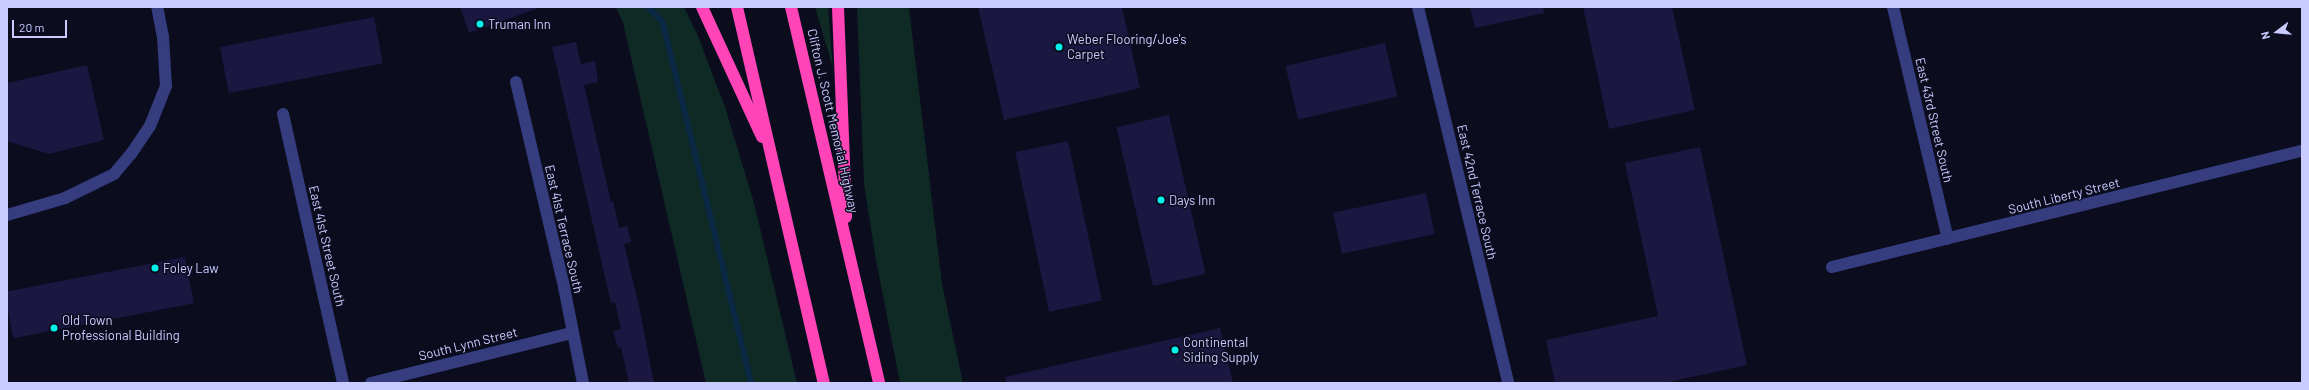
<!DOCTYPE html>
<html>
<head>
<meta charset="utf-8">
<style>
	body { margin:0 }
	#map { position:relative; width:2309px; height:390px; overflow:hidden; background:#0c0c1f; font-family:Barlow,sans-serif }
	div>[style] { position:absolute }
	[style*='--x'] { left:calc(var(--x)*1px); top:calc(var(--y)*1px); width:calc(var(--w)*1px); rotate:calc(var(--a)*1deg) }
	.green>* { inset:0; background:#0f2924 }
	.stream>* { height:5.5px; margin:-2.75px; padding:0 2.75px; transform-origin:2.75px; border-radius:2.75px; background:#0b2944 }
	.building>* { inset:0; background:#1a1740; transform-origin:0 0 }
	.minor>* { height:12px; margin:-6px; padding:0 6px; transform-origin:6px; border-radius:6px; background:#353d7f }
	.highway>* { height:12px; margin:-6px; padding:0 6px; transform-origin:6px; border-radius:6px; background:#ff44b8 }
	.dots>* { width:11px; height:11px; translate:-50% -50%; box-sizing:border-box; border:2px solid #0c0c1f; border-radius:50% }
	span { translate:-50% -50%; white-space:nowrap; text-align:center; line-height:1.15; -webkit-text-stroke:3px #0c0c1f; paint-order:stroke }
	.poi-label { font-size:13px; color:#c9cbff }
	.left { translate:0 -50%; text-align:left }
	.street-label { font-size:13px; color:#c9cbff }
	.frame { position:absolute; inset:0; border:8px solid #c9cbff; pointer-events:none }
	.north { position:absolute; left:2257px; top:12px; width:40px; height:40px; -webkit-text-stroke:3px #0c0c1f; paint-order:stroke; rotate:254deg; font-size:11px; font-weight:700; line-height:16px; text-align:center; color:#c9cbff }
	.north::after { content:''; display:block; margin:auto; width:14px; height:18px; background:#c9cbff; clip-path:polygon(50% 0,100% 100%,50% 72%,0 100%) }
	.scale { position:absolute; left:12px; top:20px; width:55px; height:18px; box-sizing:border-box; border:2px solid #c9cbff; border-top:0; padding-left:5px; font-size:12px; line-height:14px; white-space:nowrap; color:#c9cbff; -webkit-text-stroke:3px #0c0c1f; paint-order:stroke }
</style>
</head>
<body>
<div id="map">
	<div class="green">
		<i style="clip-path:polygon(616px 7px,684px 7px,698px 36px,725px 107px,754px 203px,797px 383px,706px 383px,623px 23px)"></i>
		<i style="clip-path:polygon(815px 7px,828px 7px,833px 68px)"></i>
		<i style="clip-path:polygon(857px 7px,909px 7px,942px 284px,963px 383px,900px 383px,876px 260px,864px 184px)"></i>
	</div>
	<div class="stream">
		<i style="--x:648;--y:7;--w:21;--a:45"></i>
		<i style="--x:663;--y:22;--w:372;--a:76.2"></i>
	</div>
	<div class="building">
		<i style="clip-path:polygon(460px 7px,536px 7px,536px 9px,469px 33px)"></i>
		<i style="clip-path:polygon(978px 7px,1122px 7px,1140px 88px,1004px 120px)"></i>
		<i style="clip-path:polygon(1470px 7px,1543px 7px,1544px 13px,1475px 28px)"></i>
		<i style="clip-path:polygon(1583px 7px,1672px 7px,1695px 110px,1609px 129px)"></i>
		<i style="left:374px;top:17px;width:47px;height:157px;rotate:79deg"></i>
		<i style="clip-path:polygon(576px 42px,581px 64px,595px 61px,598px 82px,584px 85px,611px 202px,613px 201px,619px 228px,627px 226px,631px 242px,624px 244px,639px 306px,654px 383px,629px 383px,621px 347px,618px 348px,613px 331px,621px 329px,615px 302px,611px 303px,552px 47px)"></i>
		<i style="left:1385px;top:43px;width:55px;height:102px;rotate:77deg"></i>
		<i style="clip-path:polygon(87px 65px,104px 140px,49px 154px,7px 141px,7px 83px)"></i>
		<i style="left:1169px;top:115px;width:163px;height:54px;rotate:77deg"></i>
		<i style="left:1068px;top:141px;width:163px;height:54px;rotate:78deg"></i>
		<i style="clip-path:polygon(1700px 147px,1747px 365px,1664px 383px,1555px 383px,1546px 340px,1658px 316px,1625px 163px)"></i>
		<i style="left:1426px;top:193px;width:42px;height:95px;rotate:78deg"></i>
		<i style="left:185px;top:257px;width:47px;height:184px;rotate:79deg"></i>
		<i style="clip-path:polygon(1220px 328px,1233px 383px,1006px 383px,1005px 377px)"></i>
	</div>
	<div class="minor">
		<i style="--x:1418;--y:7;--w:387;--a:76.5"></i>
		<i style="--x:1893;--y:7;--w:238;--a:76.7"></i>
		<i style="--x:516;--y:82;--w:211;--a:76.8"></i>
		<i style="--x:564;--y:287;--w:98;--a:78.8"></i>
		<i style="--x:283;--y:114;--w:276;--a:77.4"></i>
		<i style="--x:7;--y:215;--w:60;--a:-16.3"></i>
		<i style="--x:65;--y:198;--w:55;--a:-26.1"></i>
		<i style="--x:114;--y:174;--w:26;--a:-50"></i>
		<i style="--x:131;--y:154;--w:34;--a:-56"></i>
		<i style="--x:150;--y:126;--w:43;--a:-68.2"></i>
		<i style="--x:166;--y:86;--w:49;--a:-93.5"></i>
		<i style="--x:163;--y:37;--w:31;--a:-101"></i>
		<i style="--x:1832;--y:267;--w:484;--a:-13.9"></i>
		<i style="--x:371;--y:383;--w:206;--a:-14"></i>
	</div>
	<div class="highway">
		<i style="--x:702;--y:7;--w:143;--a:65.2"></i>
		<i style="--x:737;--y:7;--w:386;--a:77"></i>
		<i style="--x:791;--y:7;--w:386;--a:76.8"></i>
		<i style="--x:838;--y:7;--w:210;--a:87.8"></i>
	</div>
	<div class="dots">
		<i style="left:480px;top:24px;background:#00f4eb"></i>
		<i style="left:1059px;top:47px;background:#00f4eb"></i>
		<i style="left:1161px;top:200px;background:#00f4eb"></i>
		<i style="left:155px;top:268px;background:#00f4eb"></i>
		<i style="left:54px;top:328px;background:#00f4eb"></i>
		<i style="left:1175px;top:350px;background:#00f4eb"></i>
	</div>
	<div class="poi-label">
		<span class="left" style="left:488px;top:24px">Truman Inn</span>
		<span class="left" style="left:1067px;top:47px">Weber Flooring/Joe's<br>Carpet</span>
		<span class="left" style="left:1169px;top:200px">Days Inn</span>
		<span class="left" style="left:163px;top:268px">Foley Law</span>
		<span class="left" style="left:62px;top:328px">Old Town<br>Professional Building</span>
		<span class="left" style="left:1183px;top:350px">Continental<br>Siding Supply</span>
	</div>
	<div class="street-label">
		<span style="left:1934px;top:120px;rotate:77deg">East 43rd Street South</span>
		<span style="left:833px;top:121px;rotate:77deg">Clifton J. Scott Memorial Highway</span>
		<span style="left:1477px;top:192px;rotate:77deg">East 42nd Terrace South</span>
		<span style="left:2064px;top:196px;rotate:-14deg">South Liberty Street</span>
		<span style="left:564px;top:229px;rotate:77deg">East 41st Terrace South</span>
		<span style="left:327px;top:246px;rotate:77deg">East 41st Street South</span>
		<span style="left:468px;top:344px;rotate:-14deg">South Lynn Street</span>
	</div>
	<div class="frame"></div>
	<div class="north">N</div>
	<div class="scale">20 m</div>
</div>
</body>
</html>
